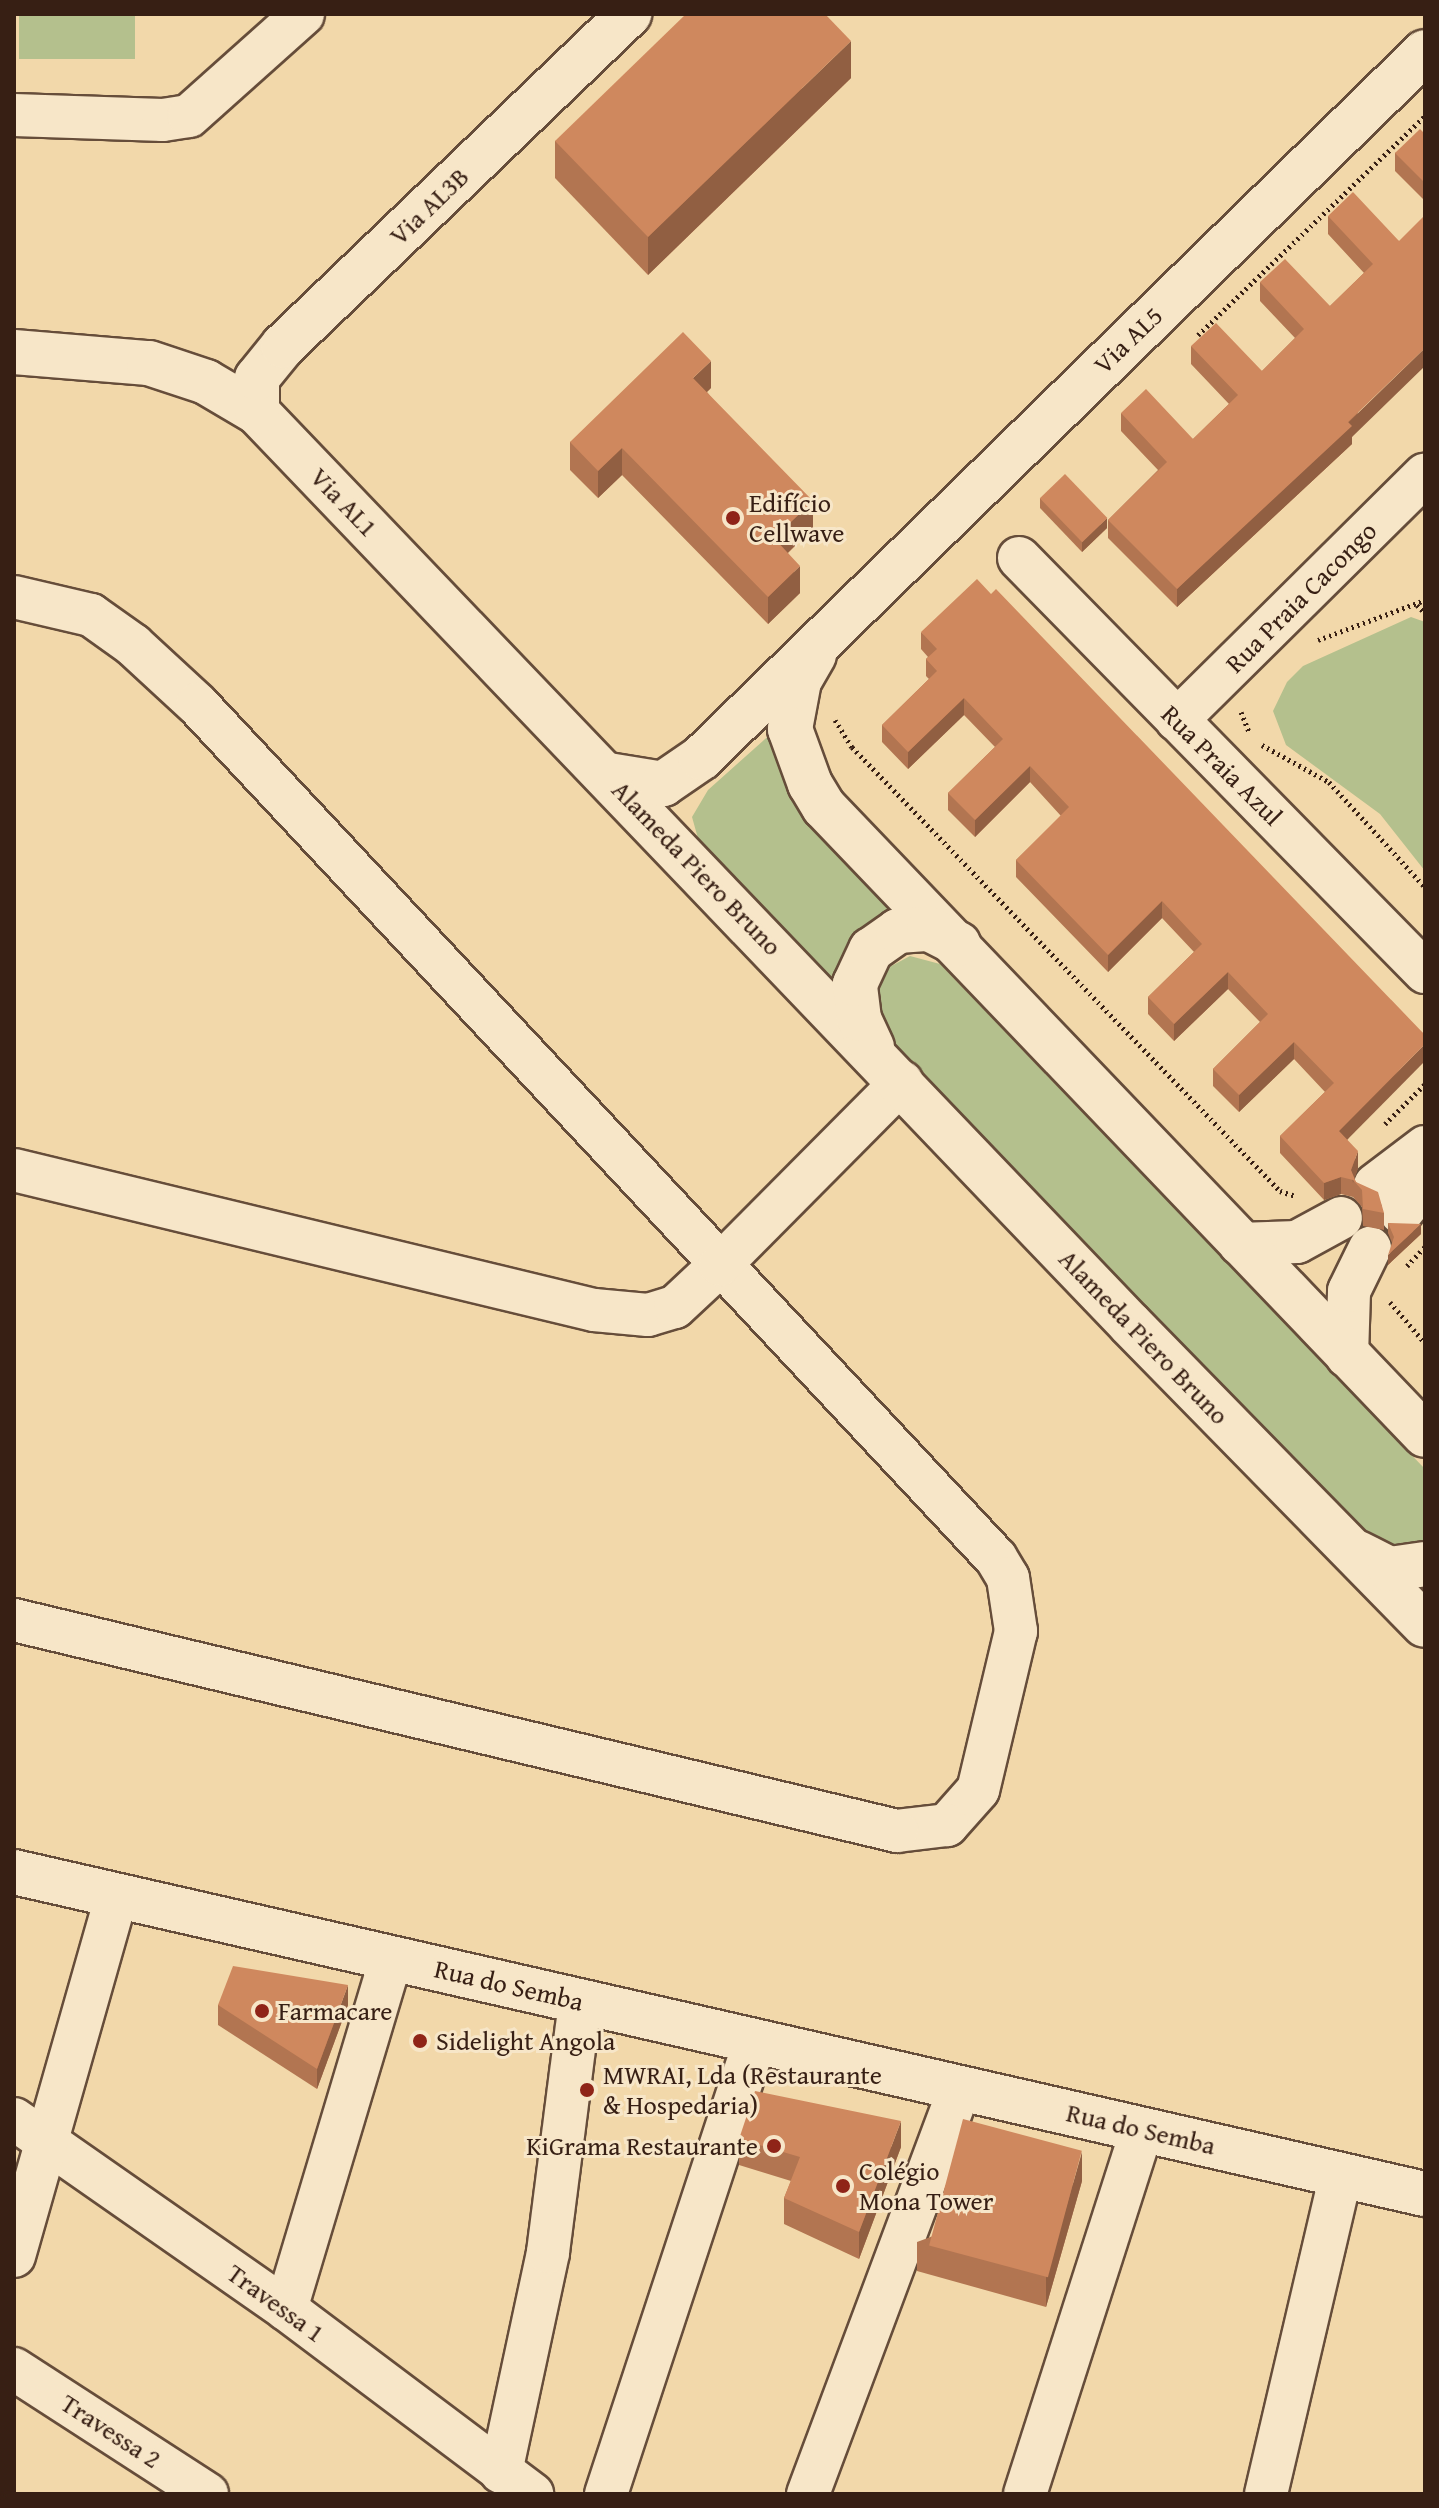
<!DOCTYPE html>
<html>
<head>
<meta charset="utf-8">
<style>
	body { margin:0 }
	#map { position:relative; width:1439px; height:2508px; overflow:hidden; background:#f2d8aa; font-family:"Gentium Book Plus",serif }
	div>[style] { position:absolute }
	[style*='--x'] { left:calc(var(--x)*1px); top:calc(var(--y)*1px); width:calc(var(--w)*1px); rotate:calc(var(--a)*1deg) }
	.green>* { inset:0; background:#b4c08d; transform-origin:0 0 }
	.path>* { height:5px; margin-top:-2.5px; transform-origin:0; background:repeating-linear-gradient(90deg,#371f14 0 2px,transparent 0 6px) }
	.roads { filter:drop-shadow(2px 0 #664d3a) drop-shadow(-2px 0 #664d3a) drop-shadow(0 2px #664d3a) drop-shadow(0 -2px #664d3a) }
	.street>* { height:42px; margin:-21px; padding:0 21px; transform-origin:21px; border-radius:21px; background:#f7e6c8 }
	.secondary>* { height:44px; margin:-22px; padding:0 22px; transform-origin:22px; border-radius:22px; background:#f7e6c8 }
	.wall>* { inset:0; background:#b27551 }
	.shaded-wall>* { inset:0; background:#915f42 }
	.building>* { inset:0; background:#cf885e; transform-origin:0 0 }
	.dots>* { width:22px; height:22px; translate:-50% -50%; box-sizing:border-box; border:4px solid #f7e6c8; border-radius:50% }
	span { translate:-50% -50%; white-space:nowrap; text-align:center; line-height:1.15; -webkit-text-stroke:6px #f7e6c8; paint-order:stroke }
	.street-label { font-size:26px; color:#371f14 }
	.poi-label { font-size:26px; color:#371f14 }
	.left { translate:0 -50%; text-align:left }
	.right { translate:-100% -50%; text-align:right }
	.frame { position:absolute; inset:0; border:16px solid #371f14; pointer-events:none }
</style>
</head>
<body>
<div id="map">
	<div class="green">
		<i style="left:19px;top:14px;width:116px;height:45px"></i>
		<i style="clip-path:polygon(1411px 617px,1425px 622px,1425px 871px,1380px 814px,1286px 745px,1273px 711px,1287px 682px,1303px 666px)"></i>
		<i style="clip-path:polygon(774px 731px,806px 816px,899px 913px,847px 950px,830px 983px,717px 865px,699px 842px,692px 817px,708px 790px)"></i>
		<i style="clip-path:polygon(910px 956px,940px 964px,1425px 1469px,1425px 1545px,1370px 1548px,871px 1027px,867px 996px,882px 971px)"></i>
	</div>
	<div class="path">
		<i style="--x:1198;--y:335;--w:315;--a:-44"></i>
		<i style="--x:1417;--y:605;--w:11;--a:45"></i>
		<i style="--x:1318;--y:640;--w:114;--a:-20.5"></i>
		<i style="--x:1241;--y:712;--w:22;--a:68"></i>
		<i style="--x:835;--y:720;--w:32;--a:58"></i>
		<i style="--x:852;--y:747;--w:617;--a:46.05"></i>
		<i style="--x:1280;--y:1191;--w:16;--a:18"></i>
		<i style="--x:1262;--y:745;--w:77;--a:28.9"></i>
		<i style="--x:1329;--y:782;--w:142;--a:47.6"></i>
		<i style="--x:1385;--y:1124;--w:57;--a:-45"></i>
		<i style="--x:1407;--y:1266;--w:26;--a:-47"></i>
		<i style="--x:1390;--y:1302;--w:54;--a:49.5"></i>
	</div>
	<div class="roads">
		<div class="street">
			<i style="--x:14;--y:115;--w:149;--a:1.9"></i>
			<i style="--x:163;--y:120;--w:26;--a:-9"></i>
			<i style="--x:189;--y:116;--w:153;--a:-41.8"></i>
			<i style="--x:1019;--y:558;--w:580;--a:45.56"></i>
			<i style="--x:14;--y:597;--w:79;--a:13.2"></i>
			<i style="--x:91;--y:615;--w:52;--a:35.5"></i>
			<i style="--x:133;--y:645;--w:87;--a:42.7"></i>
			<i style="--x:197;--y:704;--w:1169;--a:46.91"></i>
			<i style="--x:996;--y:1558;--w:23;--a:59"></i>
			<i style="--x:1008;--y:1578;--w:54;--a:81.4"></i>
			<i style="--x:1016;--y:1631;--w:163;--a:103.4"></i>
			<i style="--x:978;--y:1790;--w:47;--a:131.5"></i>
			<i style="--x:947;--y:1825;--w:50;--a:173.2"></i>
			<i style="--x:897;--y:1831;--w:908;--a:-166.56"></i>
			<i style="--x:1177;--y:720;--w:349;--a:-44.7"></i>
			<i style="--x:14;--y:1170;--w:597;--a:13.57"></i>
			<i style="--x:594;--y:1310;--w:54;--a:5.3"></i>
			<i style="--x:648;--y:1315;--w:28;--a:-17"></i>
			<i style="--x:675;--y:1307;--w:62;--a:-43"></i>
			<i style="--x:720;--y:1265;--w:258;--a:-45.2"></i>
			<i style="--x:1375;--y:1185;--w:63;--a:-37.2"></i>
			<i style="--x:1401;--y:1213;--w:39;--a:-52"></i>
			<i style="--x:1240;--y:1244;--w:57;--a:-2"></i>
			<i style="--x:1297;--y:1242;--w:50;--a:-28.6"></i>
			<i style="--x:1347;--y:1356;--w:65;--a:-88.2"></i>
			<i style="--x:1349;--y:1291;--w:48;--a:-64"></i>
			<i style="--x:14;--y:2119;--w:332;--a:34.9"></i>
			<i style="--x:286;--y:2309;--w:308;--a:36.9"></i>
			<i style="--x:14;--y:2256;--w:375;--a:-74.1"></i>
			<i style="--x:286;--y:2309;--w:366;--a:-73.3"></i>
			<i style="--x:14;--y:2369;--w:230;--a:32.9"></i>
			<i style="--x:501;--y:2472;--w:225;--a:-77.9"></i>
			<i style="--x:548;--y:2252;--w:253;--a:-82.7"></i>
			<i style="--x:606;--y:2494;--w:477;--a:-71.8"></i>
			<i style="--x:808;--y:2494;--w:434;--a:-69.5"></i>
			<i style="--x:1025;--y:2494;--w:383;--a:-72.2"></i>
			<i style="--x:1266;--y:2494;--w:328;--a:-76.8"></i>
		</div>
		<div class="secondary">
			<i style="--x:14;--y:352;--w:135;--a:4.7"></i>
			<i style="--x:149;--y:363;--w:60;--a:18.4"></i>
			<i style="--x:206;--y:382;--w:59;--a:30.5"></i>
			<i style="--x:257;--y:412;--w:1262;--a:46.25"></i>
			<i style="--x:1130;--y:1324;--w:421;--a:45.6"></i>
			<i style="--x:257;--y:412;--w:34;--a:-90"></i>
			<i style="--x:257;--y:378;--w:41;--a:-50.9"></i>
			<i style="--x:283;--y:346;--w:480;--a:-43.8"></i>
			<i style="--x:814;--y:655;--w:30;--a:120"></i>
			<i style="--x:799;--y:681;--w:49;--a:100.6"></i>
			<i style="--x:790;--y:729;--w:59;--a:70"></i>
			<i style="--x:810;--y:784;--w:27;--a:59"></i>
			<i style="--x:824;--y:807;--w:869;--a:46.26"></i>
			<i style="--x:608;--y:775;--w:56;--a:9.3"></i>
			<i style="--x:663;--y:784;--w:46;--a:-34.4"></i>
			<i style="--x:701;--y:758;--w:1011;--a:-44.28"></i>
			<i style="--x:872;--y:1047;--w:31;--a:-115"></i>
			<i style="--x:859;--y:1019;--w:35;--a:-97"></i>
			<i style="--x:855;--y:984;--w:38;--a:-65"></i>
			<i style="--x:871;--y:950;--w:33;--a:-35"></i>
			<i style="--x:898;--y:931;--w:31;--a:-4"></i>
			<i style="--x:929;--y:929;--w:33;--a:27"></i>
			<i style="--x:1358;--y:1553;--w:36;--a:27"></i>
			<i style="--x:1390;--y:1569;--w:35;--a:-8"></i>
			<i style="--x:14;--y:1872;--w:1447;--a:12.86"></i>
		</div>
	</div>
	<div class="wall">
		<i style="clip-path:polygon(851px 78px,648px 275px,555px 178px,555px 141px)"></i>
		<i style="clip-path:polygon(1425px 134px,1425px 201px,1395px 171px,1395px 153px)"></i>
		<i style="clip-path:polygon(1328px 216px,1399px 241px,1352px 437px,1352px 444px,1177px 607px,1108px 538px,1108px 520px,1158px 470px,1121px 431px,1121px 413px,1193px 439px,1229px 404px,1191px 364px,1191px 346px,1262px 371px,1295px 338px,1260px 301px,1260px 282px,1330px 306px,1364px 273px,1328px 234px)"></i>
		<i style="clip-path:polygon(711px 388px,707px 392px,813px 528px,788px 553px,800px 593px,768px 624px,622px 475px,598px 498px,570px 470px,570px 442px)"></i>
		<i style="clip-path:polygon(1040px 498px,1107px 528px,1082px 552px,1040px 508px)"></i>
		<i style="clip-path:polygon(921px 632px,1425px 1035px,1347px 1140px,1358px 1168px,1354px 1179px,1356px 1182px,1384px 1213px,1384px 1230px,1363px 1226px,1362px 1207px,1353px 1197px,1341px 1194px,1324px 1200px,1280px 1153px,1280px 1136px,1325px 1092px,1294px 1059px,1239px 1112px,1213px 1086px,1213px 1069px,1260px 1022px,1228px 989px,1174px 1041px,1148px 1014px,1148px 997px,1194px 952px,1162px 918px,1108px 972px,1016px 877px,1016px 860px,1061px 816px,1030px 782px,975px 837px,948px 810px,948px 793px,995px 747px,964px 715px,908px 769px,882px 742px,882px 725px,929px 679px,926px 676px,926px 659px,928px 657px,921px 649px)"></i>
		<i style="clip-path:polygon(1388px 1223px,1421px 1234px,1388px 1265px,1392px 1243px,1388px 1233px)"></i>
		<i style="clip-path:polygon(218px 2005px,348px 2005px,317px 2089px,218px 2025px)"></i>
		<i style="clip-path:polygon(739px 2139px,901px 2147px,859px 2259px,784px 2224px,784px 2198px,791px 2181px,739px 2165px)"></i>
		<i style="clip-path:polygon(1082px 2181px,1046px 2307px,917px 2271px,917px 2242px)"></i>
	</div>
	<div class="shaded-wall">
		<i style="clip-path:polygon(851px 41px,851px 78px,648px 275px,648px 237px)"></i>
		<i style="clip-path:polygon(1425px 348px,1425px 366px,1352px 437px,1352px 444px,1177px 607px,1177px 589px)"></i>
		<i style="clip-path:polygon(711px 361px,711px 388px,693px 405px,693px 378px)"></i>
		<i style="clip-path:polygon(622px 448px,622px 475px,598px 498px,598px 471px)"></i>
		<i style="clip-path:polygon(813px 501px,813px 528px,774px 566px,774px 538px)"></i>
		<i style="clip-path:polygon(1107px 518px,1107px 528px,1082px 552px,1082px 542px)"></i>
		<i style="clip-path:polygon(800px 566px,800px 593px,768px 624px,768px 597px)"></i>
		<i style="clip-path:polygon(964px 698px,964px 715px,908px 769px,908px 752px)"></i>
		<i style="clip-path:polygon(1030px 766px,1030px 782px,975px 837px,975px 820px)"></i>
		<i style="clip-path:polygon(1162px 901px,1162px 918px,1108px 972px,1108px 955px)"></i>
		<i style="clip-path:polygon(1228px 972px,1228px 989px,1174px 1041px,1174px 1024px)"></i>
		<i style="clip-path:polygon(1294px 1042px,1294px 1059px,1239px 1112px,1239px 1095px)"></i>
		<i style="clip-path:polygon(1425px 1044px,1425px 1061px,1339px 1148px,1339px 1131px)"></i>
		<i style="clip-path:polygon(1358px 1151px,1358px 1168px,1353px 1183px,1351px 1170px)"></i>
		<i style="clip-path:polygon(1341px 1177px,1341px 1194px,1324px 1200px,1324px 1183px)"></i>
		<i style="clip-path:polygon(1421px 1224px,1421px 1234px,1388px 1265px,1388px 1255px)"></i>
		<i style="clip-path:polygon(348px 1985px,348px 2005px,317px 2089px,317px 2069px)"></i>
		<i style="clip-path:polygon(901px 2121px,901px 2147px,859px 2259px,859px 2232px)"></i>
		<i style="clip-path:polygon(1082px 2152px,1082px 2181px,1046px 2307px,1046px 2278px)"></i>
	</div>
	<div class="building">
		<i style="clip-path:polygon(686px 14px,825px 14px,851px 41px,648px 237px,555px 141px)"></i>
		<i style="clip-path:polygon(1420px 129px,1425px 134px,1425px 183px,1395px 153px)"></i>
		<i style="clip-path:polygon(1353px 192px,1399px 241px,1425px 215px,1425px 348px,1348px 422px,1352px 426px,1177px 589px,1108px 520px,1167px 462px,1121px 413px,1146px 389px,1193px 439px,1238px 395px,1191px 346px,1216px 323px,1262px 371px,1304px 329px,1260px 282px,1285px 259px,1330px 306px,1373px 264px,1328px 216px)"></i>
		<i style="clip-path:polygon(683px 332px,711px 361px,693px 378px,813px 501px,774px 538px,800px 566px,768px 597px,622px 448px,598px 471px,570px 442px)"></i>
		<i style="left:1065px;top:474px;width:61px;height:35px;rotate:46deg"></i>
		<i style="clip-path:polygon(977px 579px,991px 594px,996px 589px,1425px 1035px,1425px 1044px,1339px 1131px,1358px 1151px,1351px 1170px,1356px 1182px,1378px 1192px,1384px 1213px,1363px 1209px,1362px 1190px,1353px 1180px,1341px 1177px,1324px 1183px,1280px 1136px,1334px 1083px,1294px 1042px,1239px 1095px,1213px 1069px,1268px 1014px,1228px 972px,1174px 1024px,1148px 997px,1202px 944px,1162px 901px,1108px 955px,1016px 860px,1069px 807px,1030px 766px,975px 820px,948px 793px,1003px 739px,964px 698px,908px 752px,882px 725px,937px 671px,926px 659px,937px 649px,921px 632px)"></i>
		<i style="clip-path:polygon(1388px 1223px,1421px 1224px,1388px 1255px,1394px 1237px)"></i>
		<i style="clip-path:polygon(233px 1966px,348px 1985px,317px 2069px,218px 2005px)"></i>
		<i style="clip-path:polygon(755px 2091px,901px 2121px,859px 2232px,784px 2198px,800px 2157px,739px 2139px)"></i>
		<i style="left:963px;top:2119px;width:123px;height:131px;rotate:15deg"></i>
	</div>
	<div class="dots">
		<i style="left:733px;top:518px;background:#8f2418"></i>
		<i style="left:262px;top:2011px;background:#8f2418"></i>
		<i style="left:420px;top:2041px;background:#8f2418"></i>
		<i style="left:587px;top:2090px;background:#8f2418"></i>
		<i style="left:774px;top:2146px;background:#8f2418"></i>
		<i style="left:843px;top:2186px;background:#8f2418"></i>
	</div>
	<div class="street-label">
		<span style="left:429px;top:206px;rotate:-44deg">Via AL3B</span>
		<span style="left:1128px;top:340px;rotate:-44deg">Via AL5</span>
		<span style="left:344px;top:502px;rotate:46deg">Via AL1</span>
		<span style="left:1301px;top:597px;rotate:-45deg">Rua Praia Cacongo</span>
		<span style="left:1222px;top:765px;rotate:45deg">Rua Praia Azul</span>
		<span style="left:697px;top:868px;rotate:46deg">Alameda Piero Bruno</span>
		<span style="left:1144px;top:1337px;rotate:46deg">Alameda Piero Bruno</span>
		<span style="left:509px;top:1985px;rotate:13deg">Rua do Semba</span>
		<span style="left:1141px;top:2129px;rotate:13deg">Rua do Semba</span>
		<span style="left:276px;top:2303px;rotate:36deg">Travessa 1</span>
		<span style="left:111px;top:2431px;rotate:33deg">Travessa 2</span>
	</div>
	<div class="poi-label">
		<span class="left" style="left:749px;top:518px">Edifício<br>Cellwave</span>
		<span class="left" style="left:278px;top:2011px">Farmacare</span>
		<span class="left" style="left:436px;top:2041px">Sidelight Angola</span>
		<span class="left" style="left:603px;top:2090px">MWRAI, Lda (Restaurante<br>&amp; Hospedaria)</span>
		<span class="right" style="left:758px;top:2146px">KiGrama Restaurante</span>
		<span class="left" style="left:859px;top:2186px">Colégio<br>Mona Tower</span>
	</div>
	<div class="frame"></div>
</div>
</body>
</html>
